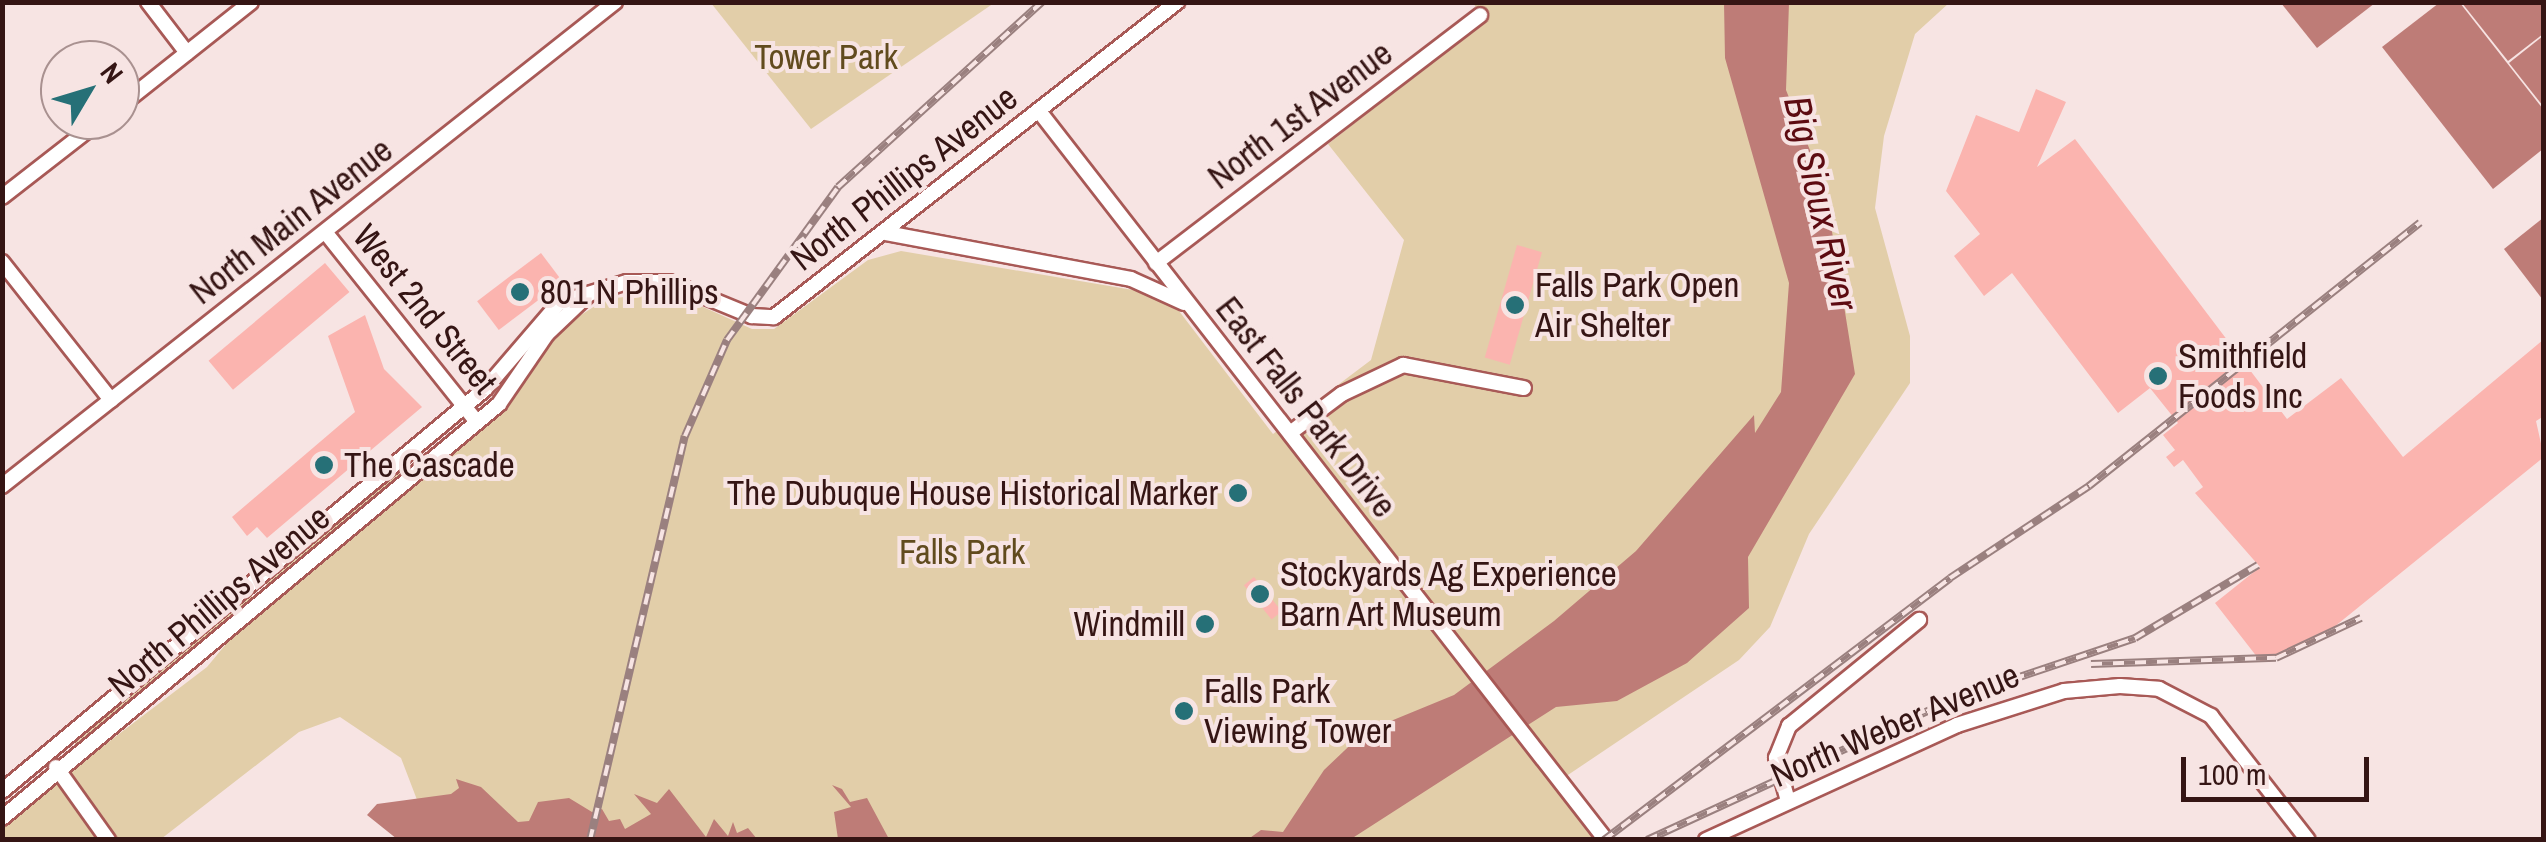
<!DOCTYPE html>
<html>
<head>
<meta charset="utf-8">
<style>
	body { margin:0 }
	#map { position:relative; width:2546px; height:842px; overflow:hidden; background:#f7e4e3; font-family:"Archivo Narrow",sans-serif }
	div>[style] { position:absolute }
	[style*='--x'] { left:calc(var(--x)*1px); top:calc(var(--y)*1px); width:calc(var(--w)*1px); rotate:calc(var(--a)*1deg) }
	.green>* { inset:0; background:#e2cea9 }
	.water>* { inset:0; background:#be7c77 }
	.building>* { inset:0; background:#fbb4af; transform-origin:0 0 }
	.roads { filter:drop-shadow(2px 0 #a85956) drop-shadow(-2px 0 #a85956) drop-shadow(0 2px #a85956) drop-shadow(0 -2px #a85956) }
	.minor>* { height:14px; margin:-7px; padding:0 7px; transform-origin:7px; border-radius:7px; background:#fff }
	.rail>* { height:8px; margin-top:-4px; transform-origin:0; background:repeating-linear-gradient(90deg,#f7e4e3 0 11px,#9a807f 0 22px); box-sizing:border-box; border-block:2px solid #9a807f }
	.dots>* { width:28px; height:28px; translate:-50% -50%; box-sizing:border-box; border:5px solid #f7e4e3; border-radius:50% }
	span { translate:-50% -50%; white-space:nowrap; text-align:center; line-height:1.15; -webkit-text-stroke:8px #f7e4e3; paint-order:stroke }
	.park-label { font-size:35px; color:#614b1e }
	.street-label { font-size:35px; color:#351514 }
	.poi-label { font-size:35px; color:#351514 }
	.left { translate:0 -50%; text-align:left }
	.right { translate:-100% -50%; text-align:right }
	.water-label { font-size:38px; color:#5d0b11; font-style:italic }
	.frame { position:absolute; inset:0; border:5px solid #351514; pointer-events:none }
	.north { position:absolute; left:40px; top:40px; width:100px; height:100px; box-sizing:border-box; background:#f7e4e3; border:2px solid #a99190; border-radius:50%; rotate:52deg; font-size:28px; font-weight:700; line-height:40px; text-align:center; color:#351514 }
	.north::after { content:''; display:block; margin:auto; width:35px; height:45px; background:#267077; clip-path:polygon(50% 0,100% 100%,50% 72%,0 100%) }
	.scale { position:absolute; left:2181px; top:757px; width:188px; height:45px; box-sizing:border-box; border:5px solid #351514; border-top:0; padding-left:12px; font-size:30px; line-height:35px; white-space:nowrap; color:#351514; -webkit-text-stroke:8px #f7e4e3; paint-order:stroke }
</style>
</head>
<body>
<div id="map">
	<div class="green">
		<i style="clip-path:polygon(711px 3px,994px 3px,811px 129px)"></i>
		<i style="clip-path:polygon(1473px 3px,1949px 3px,1915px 34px,1884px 136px,1875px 208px,1910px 336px,1910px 383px,1809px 534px,1770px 627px,1739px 660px,1553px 785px,1595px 839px,432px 839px,401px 758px,340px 717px,299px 732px,161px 839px,3px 839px,2px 823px,207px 667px,231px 638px,509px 401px,559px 329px,606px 299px,670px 292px,752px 329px,774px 329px,868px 260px,901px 251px,1145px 292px,1179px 311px,1273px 434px,1371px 360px,1404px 240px,1328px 144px,1486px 21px)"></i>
		<i style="clip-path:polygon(414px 458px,379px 498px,271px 589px,265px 583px)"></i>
		<i style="clip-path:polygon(250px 594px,256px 601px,74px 750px,75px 743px)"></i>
	</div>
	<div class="water">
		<i style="clip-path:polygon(1724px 3px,1789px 3px,1786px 90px,1825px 188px,1855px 374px,1748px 557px,1749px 608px,1687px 663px,1617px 701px,1556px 707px,1351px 839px,1247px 840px,1261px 830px,1283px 832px,1324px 770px,1364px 732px,1454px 695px,1554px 621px,1636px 551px,1754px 415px,1755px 433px,1781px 392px,1789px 283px,1725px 58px)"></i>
		<i style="clip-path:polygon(2281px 3px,2375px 3px,2317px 48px)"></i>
		<i style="clip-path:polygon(2439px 3px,2460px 3px,2543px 109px,2543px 149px,2493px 189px,2382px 47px)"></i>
		<i style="clip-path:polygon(2462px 3px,2543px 3px,2543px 34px,2508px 61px)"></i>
		<i style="clip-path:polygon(2543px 36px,2543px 106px,2509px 63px)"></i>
		<i style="clip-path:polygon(2543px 218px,2543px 300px,2504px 249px)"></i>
		<i style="clip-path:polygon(456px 779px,481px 787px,518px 822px,529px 821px,538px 802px,569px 798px,592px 812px,602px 809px,609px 821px,620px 819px,625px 829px,651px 814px,634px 794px,657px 803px,669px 789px,706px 837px,714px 819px,728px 836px,733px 822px,737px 833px,748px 828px,757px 839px,397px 839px,367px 815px,377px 804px,451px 794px,459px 788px)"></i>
		<i style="clip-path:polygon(832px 785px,842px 789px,850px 802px,867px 798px,889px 839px,838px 839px,834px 812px,851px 807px)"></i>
	</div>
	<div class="building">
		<i style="clip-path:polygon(2036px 89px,2066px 102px,2037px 167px,2075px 139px,2287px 419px,2341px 378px,2403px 457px,2544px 339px,2544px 416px,2536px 421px,2544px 457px,2318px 640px,2261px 662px,2215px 603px,2260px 567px,2195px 493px,2203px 487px,2183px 460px,2174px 467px,2166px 457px,2175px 450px,2163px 435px,2178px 423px,2150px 388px,2118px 413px,2012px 273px,1984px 296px,1954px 256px,1980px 234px,1946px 191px,1976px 115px,2019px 132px)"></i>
		<i style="left:1517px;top:245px;width:26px;height:117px;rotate:16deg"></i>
		<i style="left:541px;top:253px;width:36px;height:80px;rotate:53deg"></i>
		<i style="left:325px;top:263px;width:38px;height:152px;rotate:50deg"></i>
		<i style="clip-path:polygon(365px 315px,384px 369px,422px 407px,267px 538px,257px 527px,247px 536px,232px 517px,355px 412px,328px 336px)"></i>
		<i style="left:1254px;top:577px;width:44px;height:13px;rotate:51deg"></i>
	</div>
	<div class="roads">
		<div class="minor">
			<i style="--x:148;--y:2;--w:64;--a:52.6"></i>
			<i style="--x:120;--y:106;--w:167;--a:-38.4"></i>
			<i style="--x:1039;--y:111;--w:924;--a:52.13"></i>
			<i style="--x:2;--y:197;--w:125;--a:-37.9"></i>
			<i style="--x:326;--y:233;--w:242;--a:51.4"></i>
			<i style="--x:886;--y:233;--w:249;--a:10.6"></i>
			<i style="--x:1131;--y:279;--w:58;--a:24.4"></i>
			<i style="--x:2;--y:262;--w:176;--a:51.7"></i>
			<i style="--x:1156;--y:263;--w:408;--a:-37.4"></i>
			<i style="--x:1290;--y:433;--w:65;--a:-36.9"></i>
			<i style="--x:1342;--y:394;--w:68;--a:-25.4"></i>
			<i style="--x:1403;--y:365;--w:123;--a:10.8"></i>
			<i style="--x:2;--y:486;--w:781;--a:-38.29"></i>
			<i style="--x:56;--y:767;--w:90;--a:54.5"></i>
			<i style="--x:2;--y:791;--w:628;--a:-39.77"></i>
			<i style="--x:485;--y:389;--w:113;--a:-49.3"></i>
			<i style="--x:559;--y:303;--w:71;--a:-17.2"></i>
			<i style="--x:627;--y:282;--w:42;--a:0"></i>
			<i style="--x:669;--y:282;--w:90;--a:22.3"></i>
			<i style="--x:752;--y:316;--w:22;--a:3"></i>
			<i style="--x:774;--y:317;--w:512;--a:-38.01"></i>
			<i style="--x:1788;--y:801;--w:45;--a:-105.6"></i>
			<i style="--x:1776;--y:758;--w:35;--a:-68"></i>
			<i style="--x:1789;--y:726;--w:168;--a:-39.2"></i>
			<i style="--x:2;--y:818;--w:647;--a:-39.79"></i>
			<i style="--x:499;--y:404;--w:85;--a:-55.6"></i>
			<i style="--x:547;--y:334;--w:58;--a:-43.6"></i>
			<i style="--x:1706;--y:840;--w:276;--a:-24.6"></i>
			<i style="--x:1957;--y:725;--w:112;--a:-17.6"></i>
			<i style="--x:2064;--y:691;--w:56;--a:-5.1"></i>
			<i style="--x:2120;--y:686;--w:39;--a:4"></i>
			<i style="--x:2159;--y:689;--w:59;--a:27.4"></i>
			<i style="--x:2211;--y:716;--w:157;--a:52"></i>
		</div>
	</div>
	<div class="rail">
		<i style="--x:2091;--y:664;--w:185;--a:-1.9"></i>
		<i style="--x:2276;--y:658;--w:94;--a:-25.2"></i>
		<i style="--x:590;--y:840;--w:415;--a:-76.8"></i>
		<i style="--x:685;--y:436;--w:105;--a:-66.4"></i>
		<i style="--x:727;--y:340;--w:189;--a:-54"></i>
		<i style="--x:838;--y:187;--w:275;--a:-42.2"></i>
		<i style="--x:1604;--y:840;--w:434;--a:-37.1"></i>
		<i style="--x:1950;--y:578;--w:167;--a:-33.5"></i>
		<i style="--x:2089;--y:486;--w:423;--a:-38.5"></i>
		<i style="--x:1647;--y:840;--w:335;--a:-24.7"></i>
		<i style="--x:1951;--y:700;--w:194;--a:-18.6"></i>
		<i style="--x:2135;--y:638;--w:143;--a:-30.7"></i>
	</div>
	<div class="dots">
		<i style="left:520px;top:292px;background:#267077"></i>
		<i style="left:1515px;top:305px;background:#267077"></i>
		<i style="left:2158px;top:376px;background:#267077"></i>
		<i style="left:324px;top:465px;background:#267077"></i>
		<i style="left:1238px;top:493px;background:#267077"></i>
		<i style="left:1260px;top:594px;background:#267077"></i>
		<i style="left:1205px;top:624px;background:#267077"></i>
		<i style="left:1184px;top:711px;background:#267077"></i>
	</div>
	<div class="park-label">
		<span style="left:826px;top:57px">Tower Park</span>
		<span style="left:962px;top:552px">Falls Park</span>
	</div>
	<div class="street-label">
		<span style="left:1300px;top:115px;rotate:-37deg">North 1st Avenue</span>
		<span style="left:904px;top:178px;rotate:-38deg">North Phillips Avenue</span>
		<span style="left:291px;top:221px;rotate:-38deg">North Main Avenue</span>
		<span style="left:425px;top:309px;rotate:51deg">West 2nd Street</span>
		<span style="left:1306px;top:407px;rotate:52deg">East Falls Park Drive</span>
		<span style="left:219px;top:601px;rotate:-40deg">North Phillips Avenue</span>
		<span style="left:1895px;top:725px;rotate:-23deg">North Weber Avenue</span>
	</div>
	<div class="poi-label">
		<span class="left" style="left:1535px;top:305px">Falls Park Open<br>Air Shelter</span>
		<span class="left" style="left:540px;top:292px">801 N Phillips</span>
		<span class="left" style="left:2178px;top:376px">Smithfield<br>Foods Inc</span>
		<span class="left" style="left:344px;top:465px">The Cascade</span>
		<span class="right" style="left:1218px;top:493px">The Dubuque House Historical Marker</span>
		<span class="left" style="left:1280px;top:594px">Stockyards Ag Experience<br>Barn Art Museum</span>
		<span class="right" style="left:1185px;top:624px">Windmill</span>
		<span class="left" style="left:1204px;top:711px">Falls Park<br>Viewing Tower</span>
	</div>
	<div class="water-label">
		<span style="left:1821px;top:203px;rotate:77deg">Big Sioux River</span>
	</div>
	<div class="frame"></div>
	<div class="north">N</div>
	<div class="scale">100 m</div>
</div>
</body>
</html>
